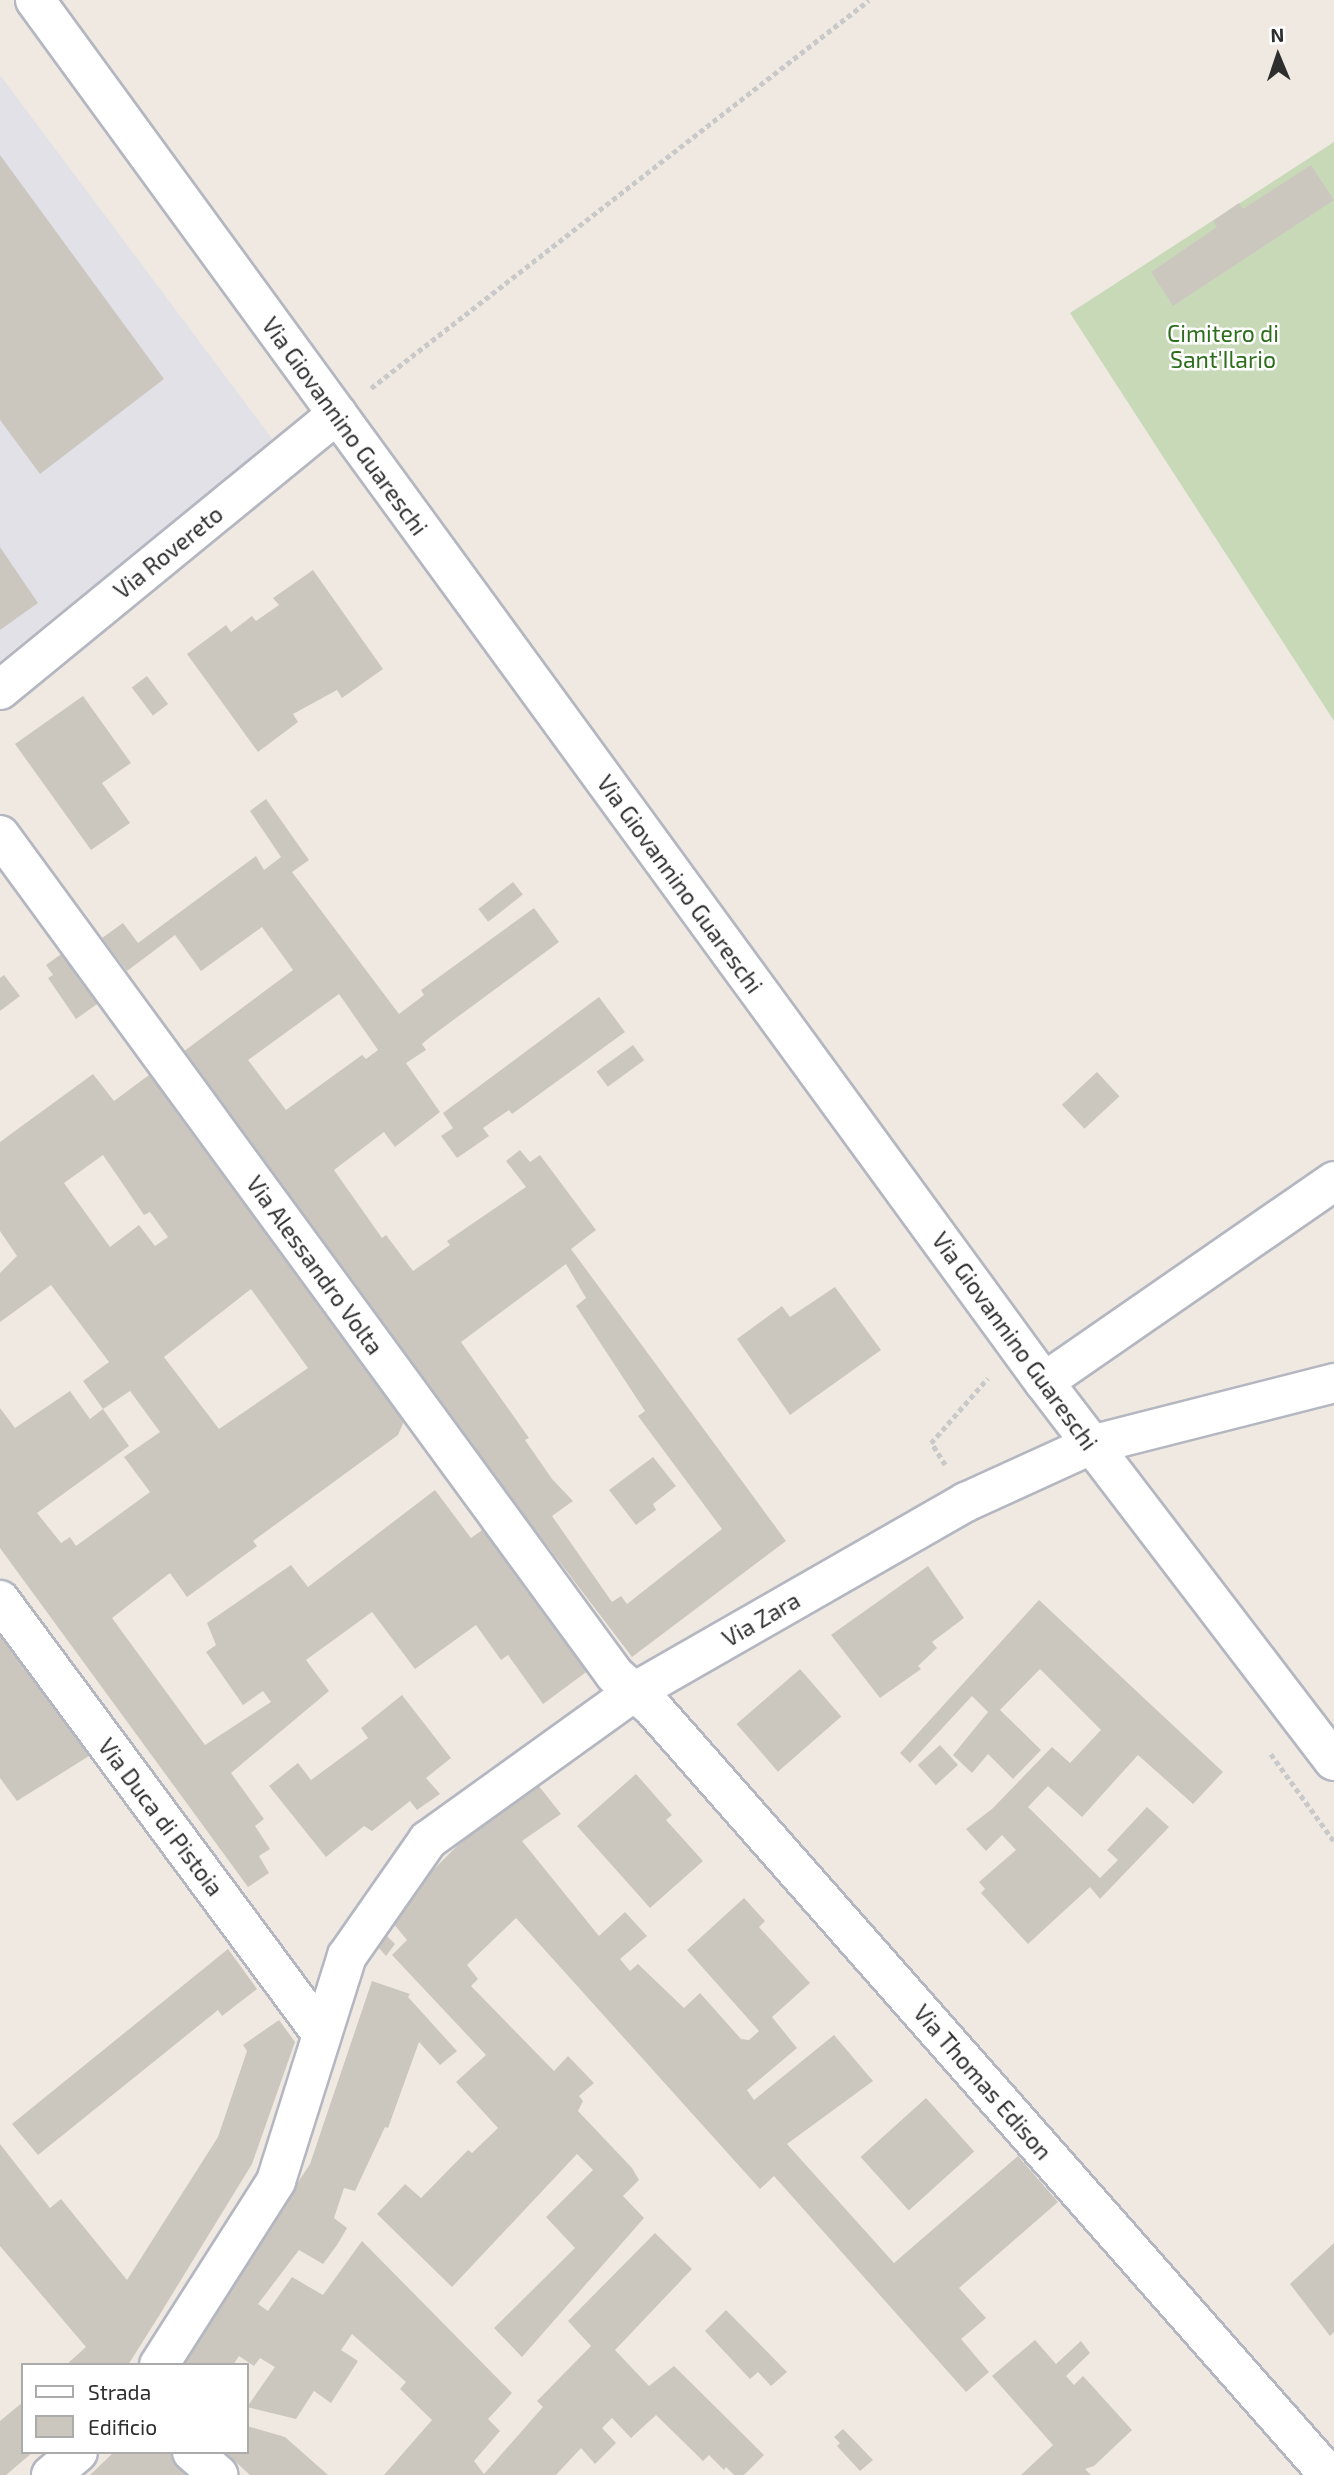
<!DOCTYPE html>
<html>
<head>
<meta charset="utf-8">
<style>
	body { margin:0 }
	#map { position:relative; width:1334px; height:2475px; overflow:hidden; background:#efe9e1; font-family:"Exo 2",sans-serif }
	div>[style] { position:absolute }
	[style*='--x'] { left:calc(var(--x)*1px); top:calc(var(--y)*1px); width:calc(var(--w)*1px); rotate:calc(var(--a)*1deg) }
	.industrial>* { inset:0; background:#e3e1e8 }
	.cemetery>* { inset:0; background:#c8d9b8 }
	.building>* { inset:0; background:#cbc7bf; transform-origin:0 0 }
	.path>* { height:4.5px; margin-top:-2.25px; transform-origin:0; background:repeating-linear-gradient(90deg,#c9c9c9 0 5px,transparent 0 8.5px) }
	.roads { filter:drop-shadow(2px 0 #b4b7c1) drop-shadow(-2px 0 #b4b7c1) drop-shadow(0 2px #b4b7c1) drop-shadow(0 -2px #b4b7c1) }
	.minor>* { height:38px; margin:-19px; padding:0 19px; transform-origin:19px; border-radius:19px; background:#fff }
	span { translate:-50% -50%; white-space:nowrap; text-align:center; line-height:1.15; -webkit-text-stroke:5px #fff; paint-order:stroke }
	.park-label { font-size:23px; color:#2c6e1b }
	.street-label { font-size:23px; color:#2e2e2e }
	.legend { position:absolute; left:21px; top:2363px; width:228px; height:91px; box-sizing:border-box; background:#fff; border:2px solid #ababab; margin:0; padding:9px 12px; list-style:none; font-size:21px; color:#2e2e2e }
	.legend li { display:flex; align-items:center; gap:14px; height:35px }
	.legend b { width:35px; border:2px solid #ababab }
	.north { position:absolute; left:1243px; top:21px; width:70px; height:70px; -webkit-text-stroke:5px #fff; paint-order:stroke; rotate:358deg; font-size:19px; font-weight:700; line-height:28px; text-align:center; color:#2e2e2e }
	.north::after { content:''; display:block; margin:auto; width:24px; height:32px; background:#2e2e2e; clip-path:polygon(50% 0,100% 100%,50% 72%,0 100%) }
</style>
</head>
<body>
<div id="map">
	<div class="industrial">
		<i style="clip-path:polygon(0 75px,273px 440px,0 661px)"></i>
	</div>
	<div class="cemetery">
		<i style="clip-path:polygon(1334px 142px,1334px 721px,1070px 313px)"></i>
	</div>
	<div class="building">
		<i style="clip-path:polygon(0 155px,164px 379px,40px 474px,0 420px)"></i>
		<i style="clip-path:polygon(1311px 165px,1334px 200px,1173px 306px,1151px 272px,1217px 227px,1213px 221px,1239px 203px,1243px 209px)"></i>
		<i style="clip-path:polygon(0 547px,38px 603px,0 630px)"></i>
		<i style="clip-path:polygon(313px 570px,383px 669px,342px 698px,337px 690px,293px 714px,298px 722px,258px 752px,187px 654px,226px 625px,231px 632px,252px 616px,256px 621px,279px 605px,273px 598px)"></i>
		<i style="left:147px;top:676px;width:35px;height:19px;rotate:53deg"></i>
		<i style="clip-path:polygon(83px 696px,131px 763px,102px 783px,130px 823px,91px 850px,15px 744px)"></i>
		<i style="clip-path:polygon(evenodd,266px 799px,309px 860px,292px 872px,399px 1014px,424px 995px,421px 990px,534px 908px,559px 942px,429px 1038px,422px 1044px,426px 1050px,406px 1063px,440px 1112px,395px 1147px,384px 1132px,334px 1170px,382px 1238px,386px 1235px,413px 1271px,450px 1245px,447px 1241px,526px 1187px,506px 1161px,520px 1150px,530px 1162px,540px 1155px,596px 1230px,571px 1249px,786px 1541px,632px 1657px,387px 1335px,183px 1052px,293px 970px,262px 927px,201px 971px,175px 935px,127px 971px,102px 938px,123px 923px,138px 943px,256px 856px,264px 870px,281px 857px,250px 811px,266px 799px,339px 994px,378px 1050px,366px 1059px,362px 1055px,286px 1110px,248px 1060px,339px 994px,266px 799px,566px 1264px,586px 1298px,576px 1306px,645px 1411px,638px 1416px,722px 1529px,627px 1604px,621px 1596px,612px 1602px,552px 1516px,573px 1501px,552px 1479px,525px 1440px,529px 1438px,461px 1342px,566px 1264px)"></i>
		<i style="left:513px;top:882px;width:16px;height:44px;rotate:52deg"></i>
		<i style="clip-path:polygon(64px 952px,100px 1002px,76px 1019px,48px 978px,53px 975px,46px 965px)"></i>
		<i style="clip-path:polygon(4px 975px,20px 996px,0 1011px,0 978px)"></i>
		<i style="clip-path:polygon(599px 997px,625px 1032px,512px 1114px,509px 1110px,483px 1128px,489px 1136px,457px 1158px,441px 1136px,453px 1128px,443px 1113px)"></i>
		<i style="left:633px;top:1045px;width:19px;height:45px;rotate:54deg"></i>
		<i style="clip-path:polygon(evenodd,157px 1069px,405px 1419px,398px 1435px,253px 1541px,257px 1546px,187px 1597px,170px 1573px,112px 1618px,205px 1745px,271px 1702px,263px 1691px,243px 1705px,206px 1652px,216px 1645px,207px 1623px,291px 1565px,308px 1587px,435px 1490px,471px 1538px,485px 1528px,589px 1670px,543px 1704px,508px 1655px,501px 1660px,476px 1625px,415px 1669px,372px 1612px,306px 1660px,329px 1691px,231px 1773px,264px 1819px,255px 1826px,270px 1849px,259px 1856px,269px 1873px,248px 1887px,0 1548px,0 1408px,15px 1428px,70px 1391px,90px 1419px,103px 1409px,129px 1446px,37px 1513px,61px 1543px,70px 1537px,76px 1546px,150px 1492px,124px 1457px,160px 1432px,130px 1391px,103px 1409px,83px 1381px,109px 1362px,51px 1285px,0 1322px,0 1273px,17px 1256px,0 1231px,0 1142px,93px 1074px,114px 1101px,157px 1069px,103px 1155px,144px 1215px,150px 1212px,168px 1237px,155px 1246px,139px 1225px,110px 1247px,64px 1183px,103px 1155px,157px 1069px,251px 1289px,308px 1368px,219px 1429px,164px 1357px,251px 1289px)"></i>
		<i style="left:1097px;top:1072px;width:33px;height:48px;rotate:47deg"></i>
		<i style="clip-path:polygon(835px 1287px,881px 1350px,790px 1415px,737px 1339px,782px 1306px,790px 1317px)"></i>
		<i style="clip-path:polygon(653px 1457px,676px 1486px,653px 1504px,656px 1510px,636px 1525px,609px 1490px)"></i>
		<i style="clip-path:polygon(928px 1566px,964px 1618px,932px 1642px,937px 1648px,918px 1666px,921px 1669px,880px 1698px,831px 1635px)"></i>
		<i style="clip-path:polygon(1039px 1600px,1223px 1772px,1193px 1804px,1138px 1755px,1082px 1817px,1048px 1786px,1028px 1807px,1100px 1878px,1118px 1860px,1107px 1850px,1147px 1807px,1169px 1827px,1100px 1899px,1090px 1887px,1028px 1944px,981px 1893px,985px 1889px,979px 1882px,1016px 1850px,1002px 1835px,986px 1851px,966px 1829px,992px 1809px,1052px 1747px,1070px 1763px,1101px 1730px,1040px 1669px,1000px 1710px,1041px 1750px,1013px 1779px,988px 1754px,972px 1773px,953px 1755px,988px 1712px,972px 1696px,910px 1763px,900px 1753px)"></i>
		<i style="clip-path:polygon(0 1636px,89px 1756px,17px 1801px,0 1778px)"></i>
		<i style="left:800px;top:1669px;width:63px;height:84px;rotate:49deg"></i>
		<i style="clip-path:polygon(402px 1695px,451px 1758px,426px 1778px,440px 1794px,417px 1810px,410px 1801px,372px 1831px,364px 1826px,326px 1857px,269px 1786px,298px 1763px,311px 1780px,368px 1738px,361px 1728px)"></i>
		<i style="left:940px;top:1745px;width:27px;height:30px;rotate:48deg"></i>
		<i style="clip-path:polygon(636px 1774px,672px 1815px,666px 1820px,703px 1861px,650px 1908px,577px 1826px)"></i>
		<i style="clip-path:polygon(538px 1785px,561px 1814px,522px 1841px,599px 1936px,625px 1912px,647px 1936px,620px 1959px,630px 1971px,638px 1964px,684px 2008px,700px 1993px,741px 2039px,749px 2040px,759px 2031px,687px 1950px,744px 1898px,765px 1921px,759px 1927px,810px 1983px,772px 2017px,797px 2048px,747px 2090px,754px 2100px,834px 2035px,873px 2081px,787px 2144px,894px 2263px,1018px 2156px,1058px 2202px,959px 2288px,986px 2318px,961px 2339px,989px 2372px,966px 2392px,774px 2176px,760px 2189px,516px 1918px,467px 1965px,478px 1979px,471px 1986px,554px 2071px,568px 2056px,594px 2083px,579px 2096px,583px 2101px,578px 2111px,632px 2168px,639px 2180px,623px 2196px,644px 2218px,522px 2357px,494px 2328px,575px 2248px,546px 2217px,593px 2170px,577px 2154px,452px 2287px,377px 2214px,405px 2184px,421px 2198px,468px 2150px,472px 2153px,498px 2128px,456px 2082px,486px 2055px,392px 1955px,407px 1940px,393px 1923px,396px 1907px,498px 1805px,503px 1810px)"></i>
		<i style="clip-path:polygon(386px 1935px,395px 1944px,386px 1956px,378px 1947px)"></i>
		<i style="clip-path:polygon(228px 1949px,257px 1989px,222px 2016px,218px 2010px,38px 2155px,12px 2124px)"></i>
		<i style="clip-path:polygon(372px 1981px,410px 1994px,408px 1997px,457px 2051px,440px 2065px,419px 2042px,388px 2128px,385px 2127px,355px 2191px,344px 2188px,334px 2218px,347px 2228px,337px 2245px,323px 2264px,299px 2250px,258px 2304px,268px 2311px,292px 2277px,323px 2295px,362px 2241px,512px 2393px,488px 2419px,500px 2431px,474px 2461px,484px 2474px,543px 2407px,537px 2401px,591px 2346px,568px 2321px,655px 2233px,692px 2269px,615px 2350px,649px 2386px,674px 2366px,764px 2455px,744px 2475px,734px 2475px,726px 2467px,724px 2470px,709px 2455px,703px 2461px,656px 2415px,631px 2438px,612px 2418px,602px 2428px,616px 2443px,595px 2464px,581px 2448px,556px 2475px,384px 2475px,432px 2420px,400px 2389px,406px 2382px,352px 2334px,341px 2350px,358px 2361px,331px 2403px,314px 2391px,296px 2419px,247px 2407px,275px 2367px,260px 2358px,254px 2366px,239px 2356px,233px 2365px,177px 2365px,310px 2164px)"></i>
		<i style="clip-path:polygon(279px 2020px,295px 2042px,252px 2164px,157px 2319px,128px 2365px,66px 2365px,86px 2347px,0 2246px,0 2144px,50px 2208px,61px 2199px,127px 2280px,218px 2137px,247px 2051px,243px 2045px)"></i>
		<i style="left:926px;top:2098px;width:72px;height:88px;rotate:48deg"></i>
		<i style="clip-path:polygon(1334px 2243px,1334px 2332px,1330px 2336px,1290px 2284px)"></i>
		<i style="clip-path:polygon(726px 2310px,787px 2372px,771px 2386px,758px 2372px,750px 2379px,705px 2331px)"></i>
		<i style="clip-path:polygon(1035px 2340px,1056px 2364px,1081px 2341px,1090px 2353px,1066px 2376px,1074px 2385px,1083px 2376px,1132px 2430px,1094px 2466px,1085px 2469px,1091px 2475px,1021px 2475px,1053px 2445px,992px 2376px)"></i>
		<i style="clip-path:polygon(23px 2402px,23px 2452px,33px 2452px,6px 2475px,0 2475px,0 2421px)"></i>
		<i style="clip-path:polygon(247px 2426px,285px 2437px,328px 2475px,250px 2475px,225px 2452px,247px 2452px)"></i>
		<i style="clip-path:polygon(843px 2429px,873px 2460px,860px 2471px,837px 2446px,840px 2443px,834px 2437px)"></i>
		<i style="clip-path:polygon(114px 2452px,175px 2452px,204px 2475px,90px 2475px)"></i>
	</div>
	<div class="path">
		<i style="--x:371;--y:388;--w:631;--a:-37.92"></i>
		<i style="--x:945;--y:1465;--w:26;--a:-122"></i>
		<i style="--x:931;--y:1443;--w:86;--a:-48.8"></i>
		<i style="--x:1271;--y:1754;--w:107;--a:54.1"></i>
	</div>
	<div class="roads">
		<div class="minor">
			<i style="--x:35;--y:0;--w:1711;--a:53.87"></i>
			<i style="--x:1044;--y:1382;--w:477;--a:52.6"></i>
			<i style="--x:0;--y:690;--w:436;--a:-39.3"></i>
			<i style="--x:0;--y:835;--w:1041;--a:53.79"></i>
			<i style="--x:615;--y:1675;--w:50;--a:41"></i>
			<i style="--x:653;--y:1708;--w:1022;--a:48.61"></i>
			<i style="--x:1044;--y:1382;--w:353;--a:-34.7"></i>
			<i style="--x:0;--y:1600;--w:539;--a:53.45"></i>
			<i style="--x:159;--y:2365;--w:218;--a:-57.5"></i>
			<i style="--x:276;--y:2181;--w:236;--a:-72.5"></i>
			<i style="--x:347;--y:1956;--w:141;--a:-55.1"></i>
			<i style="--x:428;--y:1840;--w:254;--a:-35.7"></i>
			<i style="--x:634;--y:1692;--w:383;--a:-29.8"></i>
			<i style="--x:966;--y:1502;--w:137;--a:-24.5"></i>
			<i style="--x:1091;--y:1445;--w:251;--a:-14.3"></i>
			<i style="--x:192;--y:2452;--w:35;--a:41"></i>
			<i style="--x:51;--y:2475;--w:35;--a:-40"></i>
		</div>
	</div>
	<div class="park-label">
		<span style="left:1223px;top:346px">Cimitero di<br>Sant'Ilario</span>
	</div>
	<div class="street-label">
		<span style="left:345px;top:426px;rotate:54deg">Via Giovannino Guareschi</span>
		<span style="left:168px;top:552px;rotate:-39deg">Via Rovereto</span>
		<span style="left:680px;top:884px;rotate:54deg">Via Giovannino Guareschi</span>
		<span style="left:315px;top:1265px;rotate:54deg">Via Alessandro Volta</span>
		<span style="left:1015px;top:1341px;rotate:54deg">Via Giovannino Guareschi</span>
		<span style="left:761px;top:1619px;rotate:-30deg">Via Zara</span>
		<span style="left:161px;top:1817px;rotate:53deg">Via Duca di Pistoia</span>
		<span style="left:983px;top:2082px;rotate:49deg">Via Thomas Edison</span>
	</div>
	<ul class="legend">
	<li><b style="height:9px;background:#fff"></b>Strada</li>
	<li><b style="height:19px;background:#cbc7bf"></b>Edificio</li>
	</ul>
	<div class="north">N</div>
</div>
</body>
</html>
